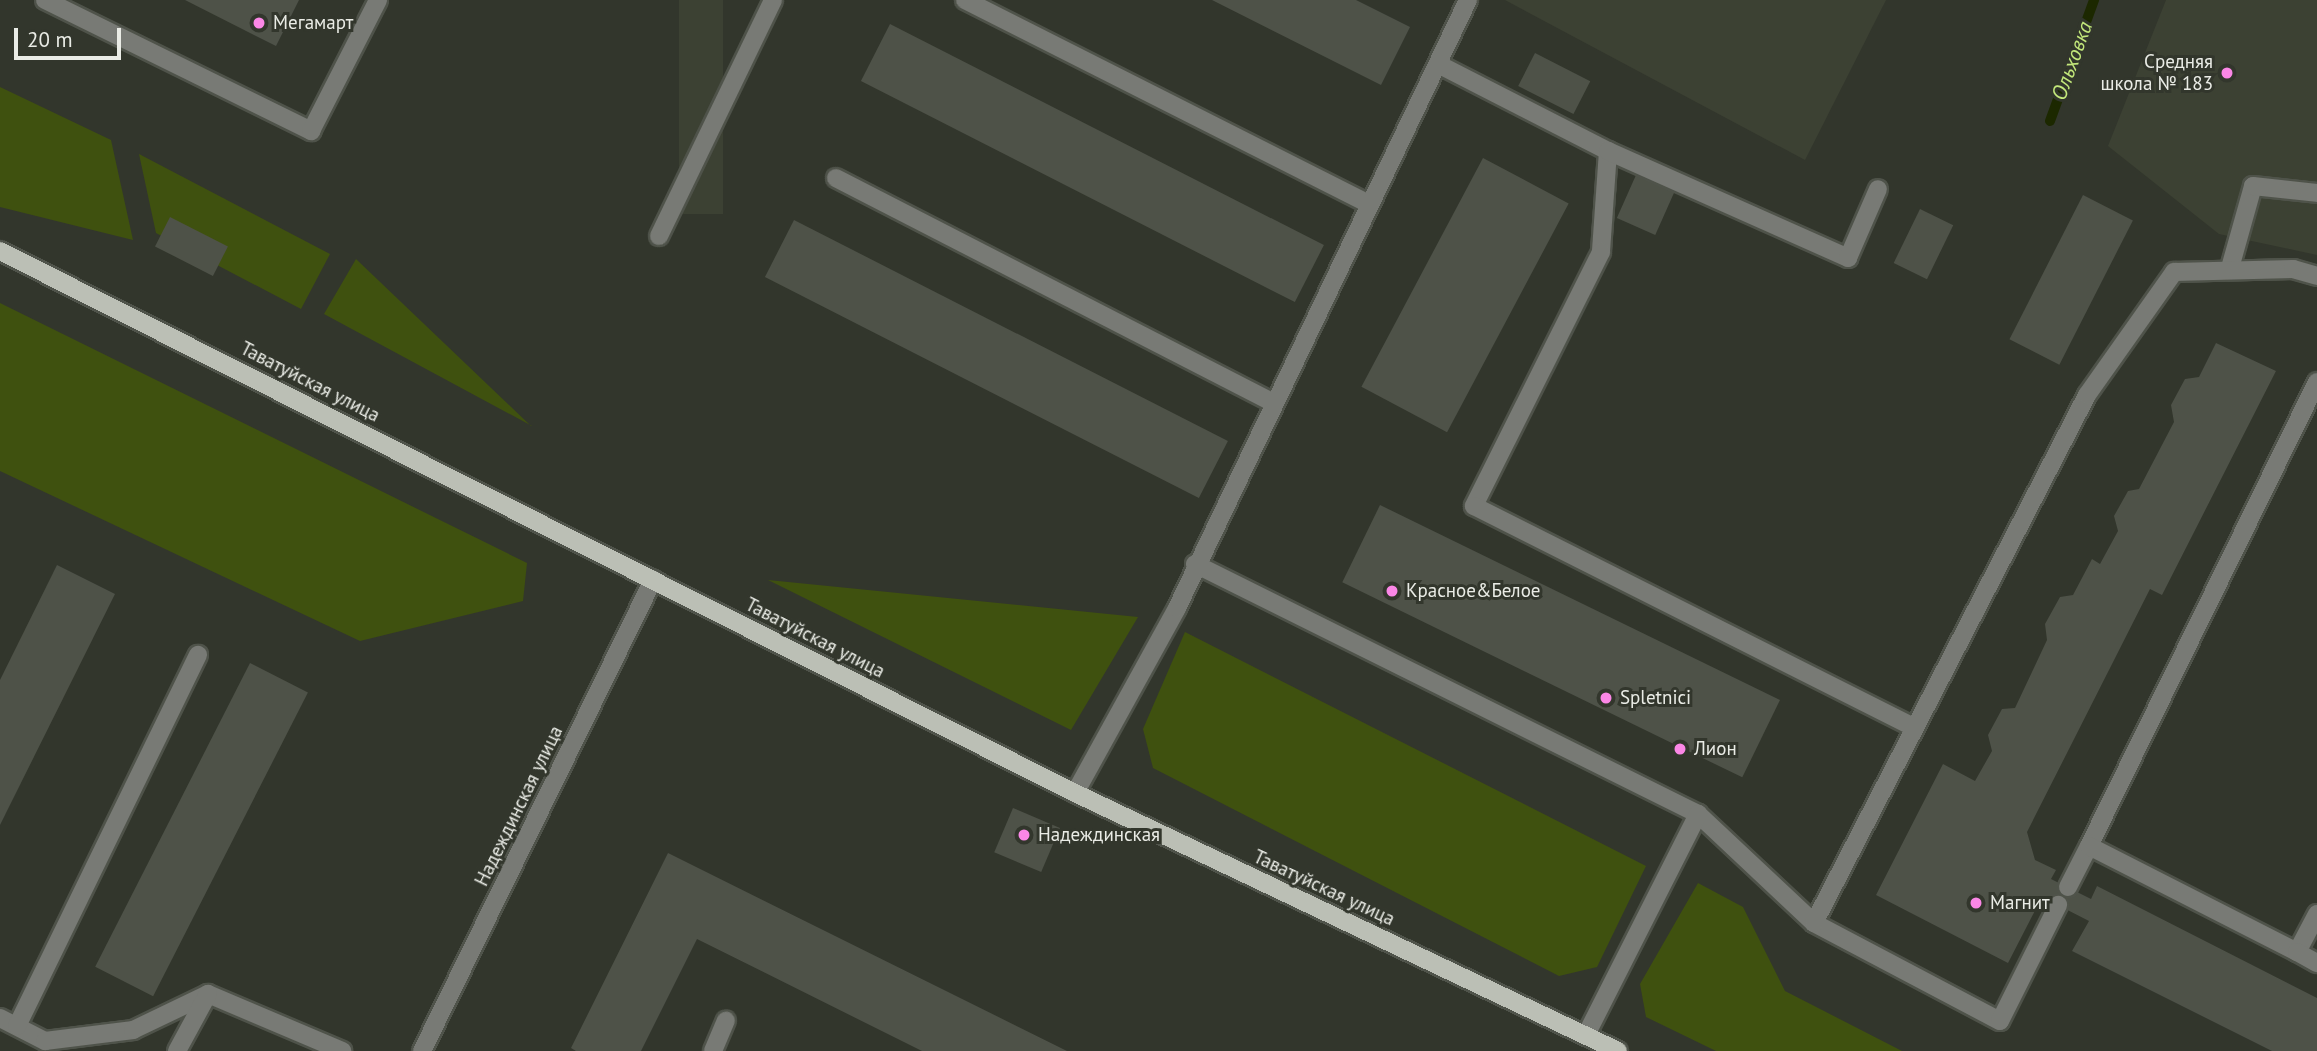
<!DOCTYPE html>
<html>
<head>
<meta charset="utf-8">
<style>
	body { margin:0 }
	#map { position:relative; width:2317px; height:1051px; overflow:hidden; background:#32362c; font-family:"PT Sans",sans-serif }
	div>[style] { position:absolute }
	[style*='--x'] { left:calc(var(--x)*1px); top:calc(var(--y)*1px); width:calc(var(--w)*1px); rotate:calc(var(--a)*1deg) }
	.built>* { inset:0; background:#3c4133; transform-origin:0 0 }
	.green>* { inset:0; background:#3f510f }
	.stream>* { height:10px; margin:-5px; padding:0 5px; transform-origin:5px; border-radius:5px; background:#1c2800 }
	.building>* { inset:0; background:#4e5248; transform-origin:0 0 }
	.roads { filter:drop-shadow(2px 0 #4f534a) drop-shadow(-2px 0 #4f534a) drop-shadow(0 2px #4f534a) drop-shadow(0 -2px #4f534a) }
	.minor>* { height:18px; margin:-9px; padding:0 9px; transform-origin:9px; border-radius:9px; background:#787a75 }
	.major>* { height:18px; margin:-9px; padding:0 9px; transform-origin:9px; border-radius:9px; background:#bbbfb5 }
	.dots>* { width:19px; height:19px; translate:-50% -50%; box-sizing:border-box; border:4px solid #32362c; border-radius:50% }
	span { translate:-50% -50%; white-space:nowrap; text-align:center; line-height:1.15; -webkit-text-stroke:6px #32362c; paint-order:stroke }
	.poi-label { font-size:19px; color:#eaece6 }
	.left { translate:0 -50%; text-align:left }
	.right { translate:-100% -50%; text-align:right }
	.street-label { font-size:19px; color:#eaece6 }
	.water-label { font-size:21px; color:#c3e87b; font-style:italic }
	.scale { position:absolute; left:14px; top:28px; width:107px; height:32px; box-sizing:border-box; border:4px solid #eaece6; border-top:0; padding-left:9px; font-size:21px; line-height:24px; white-space:nowrap; color:#eaece6; -webkit-text-stroke:5px #32362c; paint-order:stroke }
</style>
</head>
<body>
<div id="map">
	<div class="built">
		<i style="left:679px;top:0;width:44px;height:214px"></i>
		<i style="clip-path:polygon(1505px 0,1886px 0,1805px 160px)"></i>
		<i style="clip-path:polygon(2166px 0,2317px 0,2317px 255px,2219px 234px,2108px 146px)"></i>
	</div>
	<div class="green">
		<i style="clip-path:polygon(0 87px,111px 140px,133px 240px,0 207px)"></i>
		<i style="clip-path:polygon(139px 154px,330px 254px,301px 309px,156px 233px)"></i>
		<i style="clip-path:polygon(356px 259px,531px 426px,532px 426px,324px 314px)"></i>
		<i style="clip-path:polygon(0 303px,527px 563px,523px 601px,360px 641px,0 471px)"></i>
		<i style="clip-path:polygon(768px 580px,1138px 617px,1071px 730px)"></i>
		<i style="clip-path:polygon(1185px 632px,1646px 866px,1597px 967px,1559px 976px,1153px 768px,1143px 729px)"></i>
		<i style="clip-path:polygon(1698px 883px,1743px 907px,1785px 991px,1902px 1051px,1716px 1051px,1646px 1017px,1640px 984px)"></i>
	</div>
	<div class="stream">
		<i style="--x:2050;--y:121;--w:129;--a:-70"></i>
	</div>
	<div class="building">
		<i style="clip-path:polygon(185px 0,299px 0,276px 46px)"></i>
		<i style="clip-path:polygon(1212px 0,1356px 0,1410px 27px,1381px 85px)"></i>
		<i style="left:890px;top:24px;width:487px;height:64px;rotate:27deg"></i>
		<i style="left:1535px;top:53px;width:62px;height:37px;rotate:27deg"></i>
		<i style="left:1483px;top:158px;width:97px;height:259px;rotate:28deg"></i>
		<i style="left:1636px;top:175px;width:42px;height:47px;rotate:24deg"></i>
		<i style="left:2083px;top:195px;width:56px;height:162px;rotate:27deg"></i>
		<i style="left:1920px;top:209px;width:37px;height:60px;rotate:26deg"></i>
		<i style="left:170px;top:217px;width:65px;height:33px;rotate:27deg"></i>
		<i style="left:794px;top:220px;width:487px;height:64px;rotate:27deg"></i>
		<i style="clip-path:polygon(2216px 343px,2276px 371px,2162px 595px,2150px 589px,2027px 832px,2035px 860px,2056px 870px,2051px 879px,2091px 899px,2097px 886px,2317px 998px,2317px 1051px,2272px 1051px,2072px 951px,2089px 921px,2042px 897px,2008px 963px,1876px 895px,1943px 764px,1975px 781px,1992px 751px,1988px 735px,2002px 709px,2015px 708px,2047px 640px,2045px 624px,2060px 597px,2073px 595px,2092px 559px,2100px 564px,2118px 531px,2114px 516px,2128px 491px,2139px 489px,2174px 422px,2171px 405px,2185px 379px,2199px 377px)"></i>
		<i style="left:1380px;top:505px;width:445px;height:86px;rotate:26deg"></i>
		<i style="clip-path:polygon(57px 565px,115px 594px,0 825px,0 680px)"></i>
		<i style="left:250px;top:663px;width:65px;height:341px;rotate:27deg"></i>
		<i style="left:1013px;top:808px;width:51px;height:48px;rotate:23deg"></i>
		<i style="clip-path:polygon(668px 853px,1067px 1051px,922px 1051px,697px 939px,641px 1051px,576px 1051px,571px 1048px)"></i>
	</div>
	<div class="roads">
		<div class="minor">
			<i style="--x:45;--y:0;--w:297;--a:26.2"></i>
			<i style="--x:311;--y:131;--w:147;--a:-62.9"></i>
			<i style="--x:965;--y:0;--w:453;--a:26.8"></i>
			<i style="--x:1440;--y:65;--w:189;--a:27.1"></i>
			<i style="--x:1608;--y:151;--w:101;--a:94"></i>
			<i style="--x:1601;--y:252;--w:284;--a:116.6"></i>
			<i style="--x:1474;--y:506;--w:491;--a:26.7"></i>
			<i style="--x:1608;--y:151;--w:263;--a:24"></i>
			<i style="--x:1848;--y:258;--w:75;--a:-66.5"></i>
			<i style="--x:836;--y:178;--w:492;--a:27.2"></i>
			<i style="--x:659;--y:236;--w:262;--a:-64.2"></i>
			<i style="--x:2230;--y:268;--w:85;--a:-74.3"></i>
			<i style="--x:2253;--y:186;--w:64;--a:6.2"></i>
			<i style="--x:1195;--y:564;--w:562;--a:26.43"></i>
			<i style="--x:1698;--y:814;--w:159;--a:43.2"></i>
			<i style="--x:1814;--y:923;--w:210;--a:27.8"></i>
			<i style="--x:2000;--y:1021;--w:130;--a:-63.4"></i>
			<i style="--x:1075;--y:793;--w:211;--a:-61.1"></i>
			<i style="--x:1177;--y:608;--w:674;--a:-64.42"></i>
			<i style="--x:2089;--y:846;--w:517;--a:-63.83"></i>
			<i style="--x:2068;--y:887;--w:46;--a:-62.9"></i>
			<i style="--x:2089;--y:846;--w:233;--a:27"></i>
			<i style="--x:2297;--y:952;--w:43;--a:-62.2"></i>
			<i style="--x:1814;--y:923;--w:594;--a:-62.66"></i>
			<i style="--x:2087;--y:395;--w:151;--a:-54.7"></i>
			<i style="--x:2174;--y:272;--w:119;--a:-1.4"></i>
			<i style="--x:2293;--y:269;--w:25;--a:16"></i>
			<i style="--x:2297;--y:952;--w:23;--a:29"></i>
			<i style="--x:0;--y:1018;--w:51;--a:27.1"></i>
			<i style="--x:45;--y:1041;--w:89;--a:-7.1"></i>
			<i style="--x:133;--y:1030;--w:83;--a:-25.6"></i>
			<i style="--x:208;--y:994;--w:146;--a:23"></i>
			<i style="--x:17;--y:1026;--w:413;--a:-64"></i>
			<i style="--x:1586;--y:1035;--w:248;--a:-63.1"></i>
			<i style="--x:177;--y:1051;--w:65;--a:-61.5"></i>
			<i style="--x:422;--y:1051;--w:525;--a:-63.87"></i>
			<i style="--x:713;--y:1051;--w:33;--a:-67"></i>
		</div>
		<div class="major">
			<i style="--x:0;--y:251;--w:1204;--a:26.76"></i>
			<i style="--x:1075;--y:793;--w:601;--a:25.41"></i>
		</div>
	</div>
	<div class="dots">
		<i style="left:259px;top:23px;background:#fb87e6"></i>
		<i style="left:2227px;top:73px;background:#fb87e6"></i>
		<i style="left:1392px;top:591px;background:#fb87e6"></i>
		<i style="left:1606px;top:698px;background:#fb87e6"></i>
		<i style="left:1680px;top:749px;background:#fb87e6"></i>
		<i style="left:1024px;top:835px;background:#fb87e6"></i>
		<i style="left:1976px;top:903px;background:#fb87e6"></i>
	</div>
	<div class="poi-label">
		<span class="left" style="left:273px;top:23px">Мегамарт</span>
		<span class="right" style="left:2213px;top:73px">Средняя<br>школа № 183</span>
		<span class="left" style="left:1406px;top:591px">Красное&amp;Белое</span>
		<span class="left" style="left:1620px;top:698px">Spletnici</span>
		<span class="left" style="left:1694px;top:749px">Лион</span>
		<span class="left" style="left:1038px;top:835px">Надеждинская</span>
		<span class="left" style="left:1990px;top:903px">Магнит</span>
	</div>
	<div class="street-label">
		<span style="left:310px;top:382px;rotate:27deg">Таватуйская улица</span>
		<span style="left:815px;top:638px;rotate:27deg">Таватуйская улица</span>
		<span style="left:519px;top:806px;rotate:-64deg">Надеждинская улица</span>
		<span style="left:1324px;top:888px;rotate:25deg">Таватуйская улица</span>
	</div>
	<div class="water-label">
		<span style="left:2072px;top:61px;rotate:-70deg">Ольховка</span>
	</div>
	<div class="scale">20 m</div>
</div>
</body>
</html>
